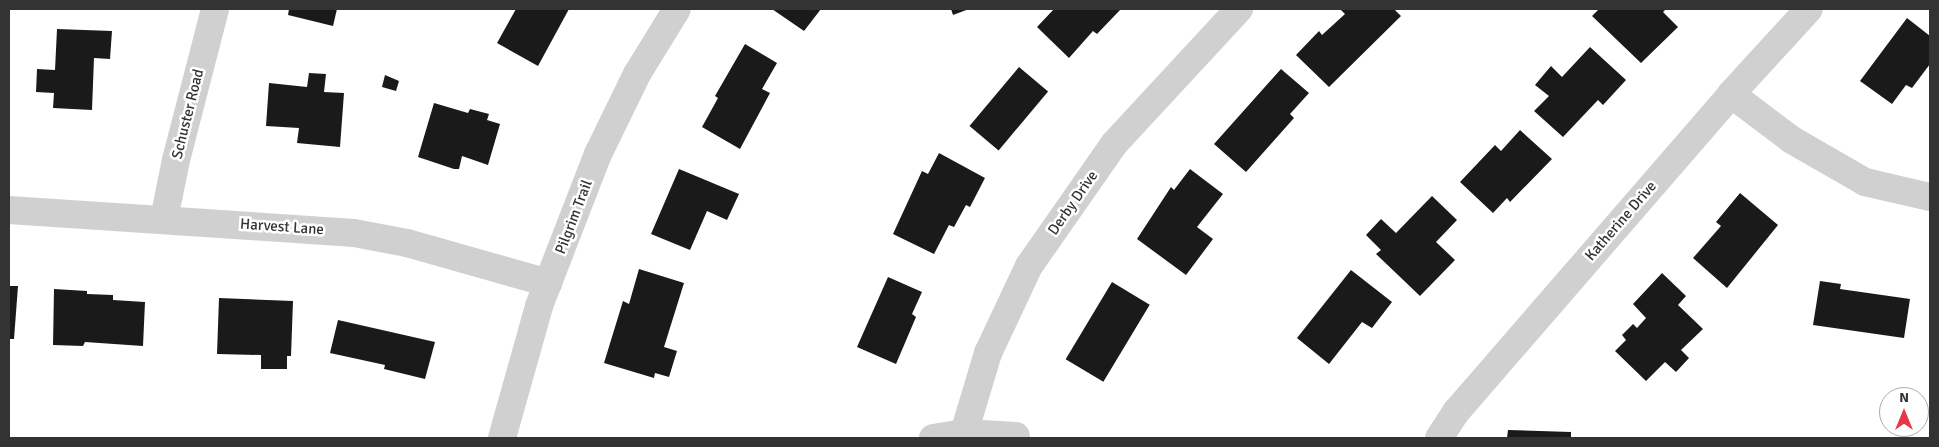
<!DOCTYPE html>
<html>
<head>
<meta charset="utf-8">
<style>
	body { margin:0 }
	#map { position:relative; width:1939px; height:447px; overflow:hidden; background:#fff; font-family:Signika,sans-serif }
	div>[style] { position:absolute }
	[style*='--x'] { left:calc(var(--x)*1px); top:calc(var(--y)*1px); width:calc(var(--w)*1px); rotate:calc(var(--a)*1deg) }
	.building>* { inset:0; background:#1a1a1a; transform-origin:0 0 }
	.street>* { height:28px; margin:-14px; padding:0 14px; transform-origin:14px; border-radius:14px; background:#d0d0d0 }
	span { translate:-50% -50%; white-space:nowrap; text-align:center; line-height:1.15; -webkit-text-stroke:5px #fff; paint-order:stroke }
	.street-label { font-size:15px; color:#333 }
	.frame { position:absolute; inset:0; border:10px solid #333; pointer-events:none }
	.north { position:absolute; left:1879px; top:387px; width:50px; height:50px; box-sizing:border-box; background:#fff; border:1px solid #adadad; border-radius:50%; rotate:0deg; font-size:14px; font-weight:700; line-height:20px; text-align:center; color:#333 }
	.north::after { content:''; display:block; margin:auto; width:18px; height:22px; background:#e63946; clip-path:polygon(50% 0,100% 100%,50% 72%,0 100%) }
</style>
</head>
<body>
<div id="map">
	<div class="building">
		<i style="clip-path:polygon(289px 9px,337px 9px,333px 26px,288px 15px)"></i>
		<i style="clip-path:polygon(516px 9px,569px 9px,538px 66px,497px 43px)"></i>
		<i style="clip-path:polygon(772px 9px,821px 9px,804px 31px)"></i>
		<i style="clip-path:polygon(951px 9px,969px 9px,953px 15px)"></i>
		<i style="clip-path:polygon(1054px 9px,1121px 9px,1097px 34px,1093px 31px,1069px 58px,1037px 27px)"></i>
		<i style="clip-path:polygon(1340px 9px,1394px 9px,1401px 16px,1329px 87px,1296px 55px,1319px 31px,1322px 35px,1345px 14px)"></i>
		<i style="clip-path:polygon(1599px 9px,1666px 9px,1663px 12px,1678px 27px,1641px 63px,1592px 16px)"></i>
		<i style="clip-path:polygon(1907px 18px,1930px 36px,1930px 64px,1912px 88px,1906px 85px,1892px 104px,1860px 81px)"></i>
		<i style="clip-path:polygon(57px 29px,112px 31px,110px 59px,94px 58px,92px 110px,53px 108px,54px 93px,36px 92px,37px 69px,55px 70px)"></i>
		<i style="clip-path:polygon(745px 44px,777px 63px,762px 89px,770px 93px,740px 149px,702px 127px,718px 98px,715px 96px)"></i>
		<i style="clip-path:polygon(1590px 47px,1626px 80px,1603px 105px,1598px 100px,1563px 137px,1534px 111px,1549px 96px,1535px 85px,1551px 66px,1562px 77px)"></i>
		<i style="left:1019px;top:67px;width:38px;height:77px;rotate:40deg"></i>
		<i style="clip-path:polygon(1281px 69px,1309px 93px,1290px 114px,1294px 118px,1246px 172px,1214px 144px)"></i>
		<i style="clip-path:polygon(309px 73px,326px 74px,324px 92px,344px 93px,340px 147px,297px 143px,299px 128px,266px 126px,269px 83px,307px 87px)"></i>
		<i style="clip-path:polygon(385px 75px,399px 81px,396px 91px,382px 87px)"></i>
		<i style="clip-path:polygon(434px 103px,468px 113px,470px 109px,489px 114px,487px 120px,500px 124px,488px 165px,462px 156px,459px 169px,454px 169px,418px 157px)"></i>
		<i style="clip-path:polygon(1520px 130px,1552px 159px,1510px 202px,1507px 198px,1493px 213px,1460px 182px,1495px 145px,1501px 151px)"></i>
		<i style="clip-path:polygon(939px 153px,985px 178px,970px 207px,966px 205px,954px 227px,949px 225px,934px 254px,893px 234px,922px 171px,928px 174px)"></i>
		<i style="clip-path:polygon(679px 169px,739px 194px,727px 220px,707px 211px,690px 250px,651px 234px)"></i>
		<i style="clip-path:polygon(1190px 169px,1223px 194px,1197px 227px,1213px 239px,1186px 275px,1137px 239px,1171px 187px,1174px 190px)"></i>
		<i style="clip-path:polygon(1740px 193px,1778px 225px,1727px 288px,1693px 258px,1721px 226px,1716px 222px)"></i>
		<i style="clip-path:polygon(1432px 196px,1457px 220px,1436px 242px,1455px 260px,1420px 296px,1376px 254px,1381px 250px,1366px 235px,1381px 219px,1396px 233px)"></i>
		<i style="clip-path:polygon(639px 269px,684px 283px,664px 347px,677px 351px,669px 377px,655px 373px,654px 378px,604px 363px,623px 301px,629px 304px)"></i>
		<i style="clip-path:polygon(1351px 270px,1392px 302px,1372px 328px,1362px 322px,1329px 364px,1297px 338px)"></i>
		<i style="clip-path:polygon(1662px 273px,1686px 296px,1678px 305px,1703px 329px,1681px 350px,1689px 358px,1676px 372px,1665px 362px,1646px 381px,1615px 351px,1626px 340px,1622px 335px,1633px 324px,1637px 328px,1646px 318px,1633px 304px)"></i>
		<i style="clip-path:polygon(888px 277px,922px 292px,912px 314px,916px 317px,896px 364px,857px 347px)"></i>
		<i style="clip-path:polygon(1820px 281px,1841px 284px,1840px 289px,1910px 299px,1904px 338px,1813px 325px)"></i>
		<i style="left:1112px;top:282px;width:44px;height:90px;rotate:31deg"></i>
		<i style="clip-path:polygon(9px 286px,18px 286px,14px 339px,9px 339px)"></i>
		<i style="clip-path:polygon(54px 289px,87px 291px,87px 294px,113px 295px,113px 300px,145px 302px,143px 346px,85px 342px,83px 346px,53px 345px)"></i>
		<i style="clip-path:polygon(219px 298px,293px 301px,291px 356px,287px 356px,287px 369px,261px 369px,261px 355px,217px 354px)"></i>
		<i style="clip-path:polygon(338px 320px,435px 342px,425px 379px,384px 369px,385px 365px,330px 353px)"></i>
		<i style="clip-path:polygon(1508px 430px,1571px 432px,1571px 438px,1507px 438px)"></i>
	</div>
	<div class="street">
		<i style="--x:1731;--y:94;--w:76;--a:37"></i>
		<i style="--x:1792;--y:140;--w:84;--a:29.9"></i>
		<i style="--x:1865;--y:182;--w:67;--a:13"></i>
		<i style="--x:9;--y:210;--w:346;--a:3.8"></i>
		<i style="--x:354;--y:233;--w:54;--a:10.7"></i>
		<i style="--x:407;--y:243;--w:147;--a:15.8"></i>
		<i style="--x:164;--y:219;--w:60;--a:-78.5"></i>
		<i style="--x:176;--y:160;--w:156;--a:-75.5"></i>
		<i style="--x:964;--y:433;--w:84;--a:-73.3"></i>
		<i style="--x:988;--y:353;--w:96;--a:-64.8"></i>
		<i style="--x:1029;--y:266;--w:149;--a:-55.1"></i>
		<i style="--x:1114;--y:144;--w:184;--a:-47.2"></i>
		<i style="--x:502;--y:438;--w:137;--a:-74.3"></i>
		<i style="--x:539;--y:306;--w:163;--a:-68.8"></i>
		<i style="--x:598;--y:154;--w:89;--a:-64"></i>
		<i style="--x:637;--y:74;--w:76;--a:-58.4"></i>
		<i style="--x:933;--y:438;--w:31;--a:-9"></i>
		<i style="--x:964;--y:433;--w:52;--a:3.3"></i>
		<i style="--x:1439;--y:438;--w:31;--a:-57"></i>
		<i style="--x:1456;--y:412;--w:420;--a:-49.1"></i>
		<i style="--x:1731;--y:94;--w:115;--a:-47.5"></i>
	</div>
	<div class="street-label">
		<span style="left:188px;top:114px;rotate:-76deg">Schuster Road</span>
		<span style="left:1073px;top:203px;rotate:-55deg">Derby Drive</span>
		<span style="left:574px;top:217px;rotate:-69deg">Pilgrim Trail</span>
		<span style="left:1621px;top:221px;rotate:-49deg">Katherine Drive</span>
		<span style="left:282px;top:227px;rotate:4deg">Harvest Lane</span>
	</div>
	<div class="frame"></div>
	<div class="north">N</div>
</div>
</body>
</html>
